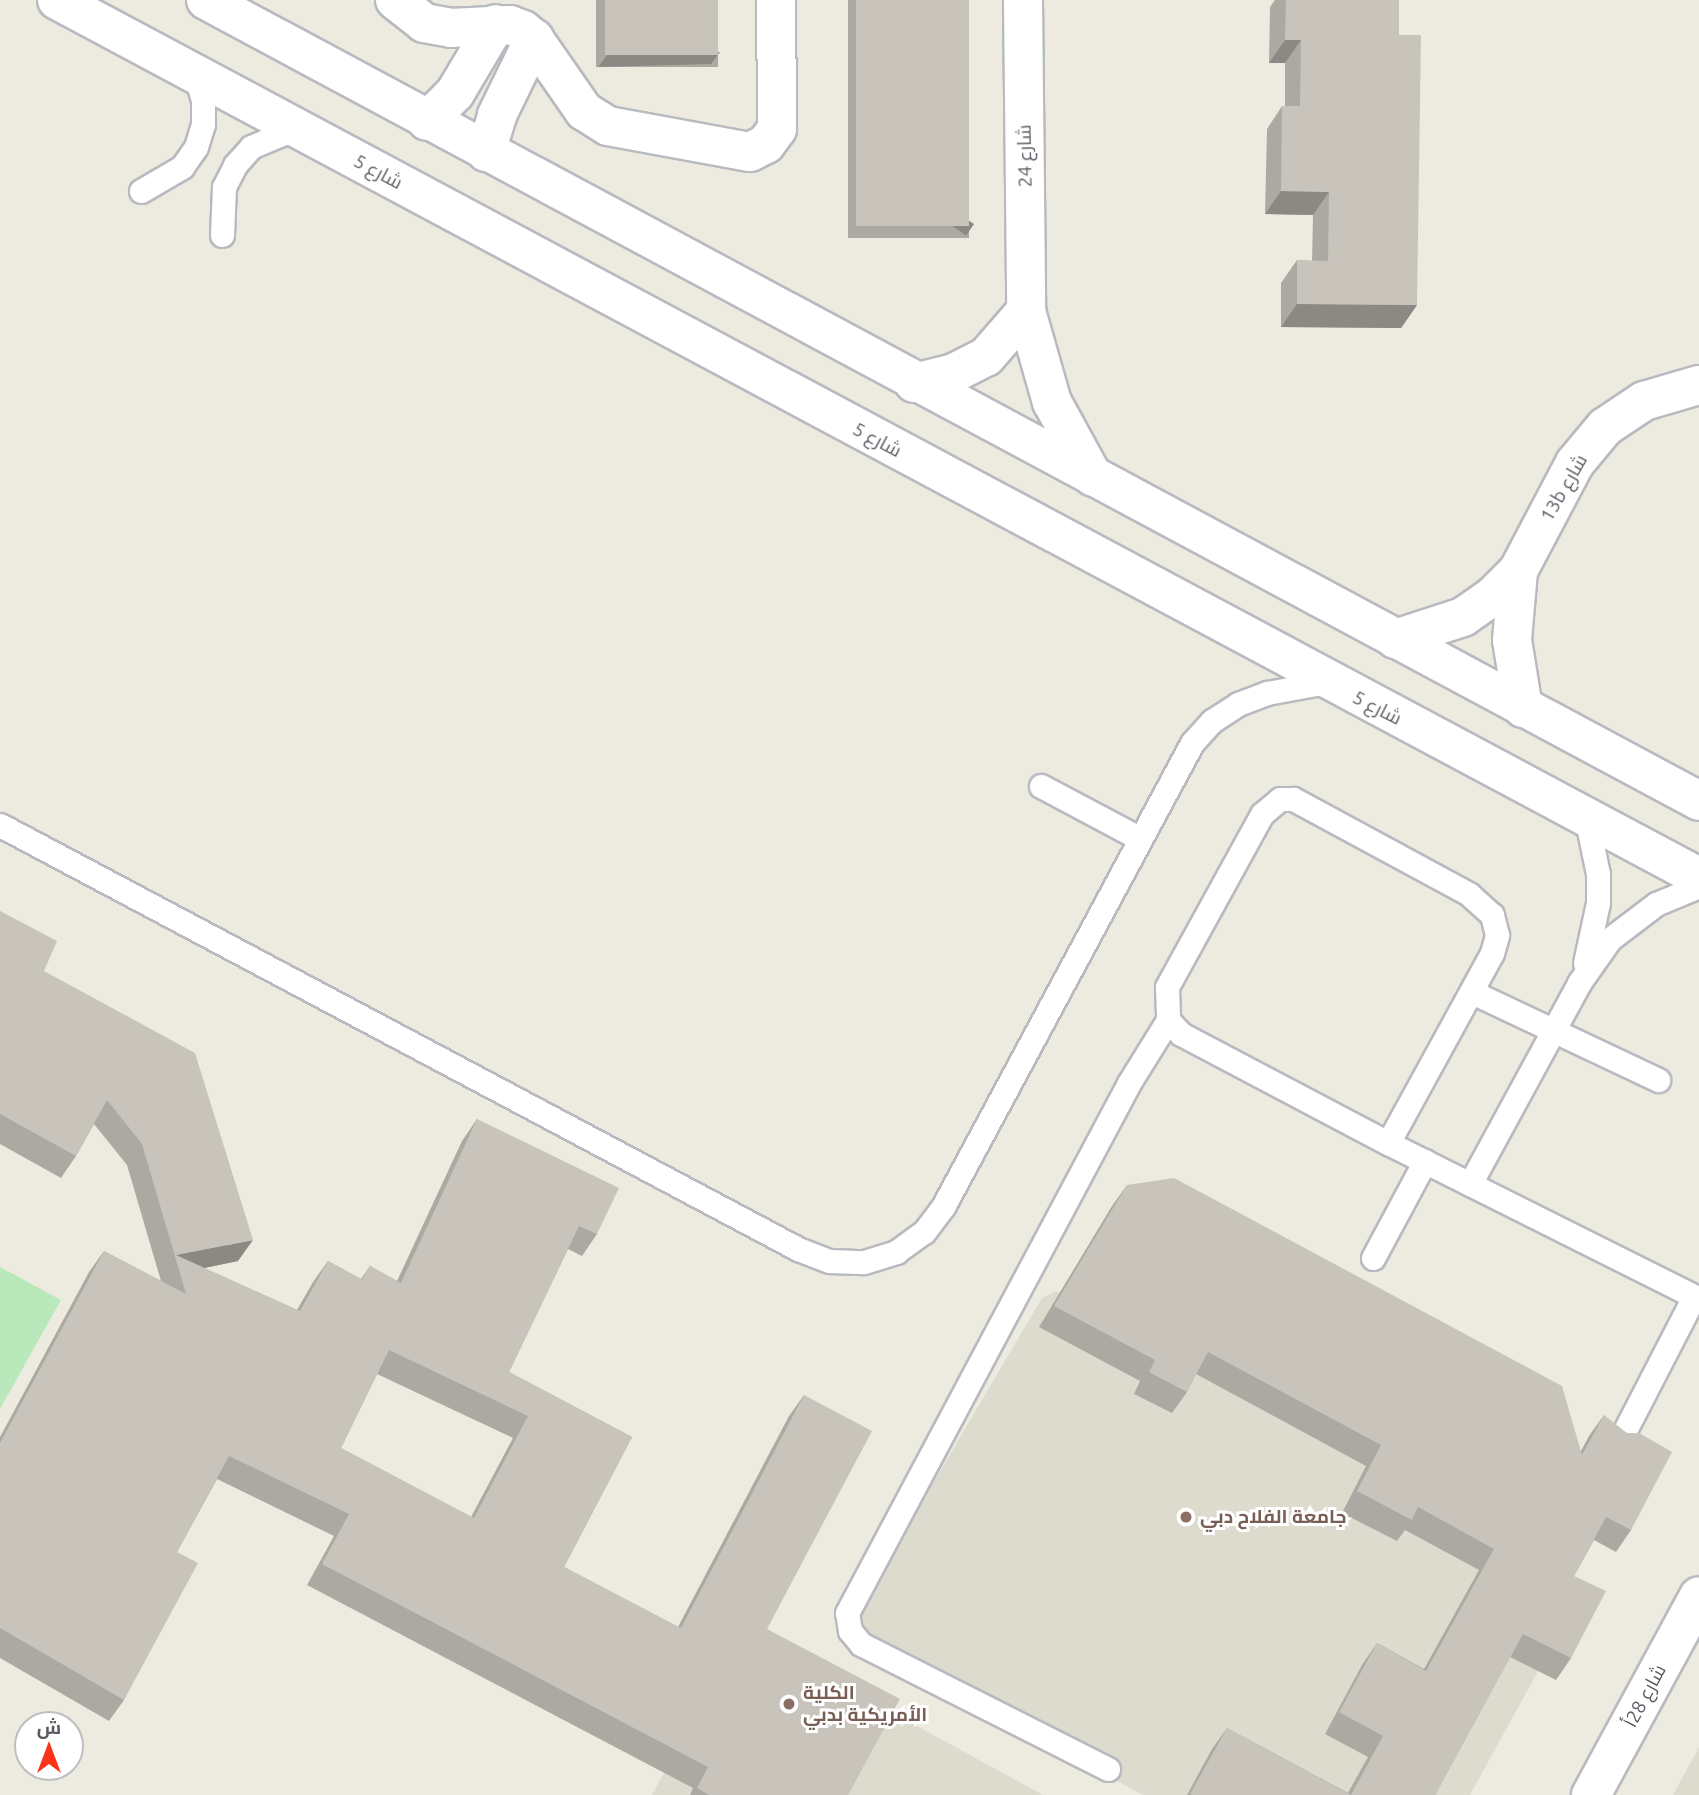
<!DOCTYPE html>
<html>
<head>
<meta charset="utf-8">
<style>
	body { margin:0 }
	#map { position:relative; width:1699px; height:1795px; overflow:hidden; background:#edebdf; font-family:Ubuntu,Cairo,sans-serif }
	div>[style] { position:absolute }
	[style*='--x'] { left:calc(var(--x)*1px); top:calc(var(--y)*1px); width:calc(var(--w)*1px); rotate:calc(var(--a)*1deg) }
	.education>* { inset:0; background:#dddace }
	.green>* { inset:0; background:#b9e8ba }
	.roads { filter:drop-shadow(2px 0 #b8bac0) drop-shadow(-2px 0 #b8bac0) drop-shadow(0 2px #b8bac0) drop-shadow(0 -2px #b8bac0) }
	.lane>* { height:23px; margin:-11.5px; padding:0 11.5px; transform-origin:11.5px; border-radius:11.5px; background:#fff }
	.street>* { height:38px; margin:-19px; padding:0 19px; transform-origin:19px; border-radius:19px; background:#fff }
	.secondary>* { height:38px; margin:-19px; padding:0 19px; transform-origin:19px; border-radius:19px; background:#fff }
	.wall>* { inset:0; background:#aca9a2; transform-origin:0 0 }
	.shaded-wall>* { inset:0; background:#8c8984; transform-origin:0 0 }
	.building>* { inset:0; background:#c8c4bc; transform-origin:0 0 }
	.dots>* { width:19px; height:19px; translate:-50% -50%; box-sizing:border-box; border:4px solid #fff; border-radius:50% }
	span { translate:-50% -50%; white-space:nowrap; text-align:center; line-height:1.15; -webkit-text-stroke:6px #fff; paint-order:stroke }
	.street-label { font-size:19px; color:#585c62 }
	.education-label { font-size:19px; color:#785e54; font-weight:700 }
	.left { translate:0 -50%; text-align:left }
	.north { position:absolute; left:14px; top:1711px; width:70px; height:70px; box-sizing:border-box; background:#fff; border:2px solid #bcbec0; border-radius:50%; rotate:0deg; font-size:19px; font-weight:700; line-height:28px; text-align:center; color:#585c62 }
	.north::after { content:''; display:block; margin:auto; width:24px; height:32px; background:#fa3319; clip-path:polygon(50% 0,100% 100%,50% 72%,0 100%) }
</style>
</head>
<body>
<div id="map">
	<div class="education">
		<i style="clip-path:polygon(1056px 1291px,1333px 1443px,1582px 1591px,1470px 1795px,1143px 1795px,846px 1631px,1042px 1298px)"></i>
		<i style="clip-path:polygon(742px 1630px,1043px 1795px,652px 1795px)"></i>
		<i style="clip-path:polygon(1699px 1747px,1699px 1795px,1673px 1795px)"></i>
	</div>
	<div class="green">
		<i style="clip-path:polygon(0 1267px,61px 1300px,0 1409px)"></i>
	</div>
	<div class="roads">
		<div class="lane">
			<i style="--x:141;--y:191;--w:48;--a:-30.3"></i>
			<i style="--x:182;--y:167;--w:24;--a:-55"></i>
			<i style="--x:196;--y:147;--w:24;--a:-73"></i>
			<i style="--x:203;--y:124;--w:24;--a:-90"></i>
			<i style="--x:203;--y:100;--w:24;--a:-107"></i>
			<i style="--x:222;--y:235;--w:48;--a:-87.6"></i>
			<i style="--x:224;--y:187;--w:25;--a:-63"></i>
			<i style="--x:235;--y:165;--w:24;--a:-48"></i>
			<i style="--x:251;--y:147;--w:49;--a:-22.9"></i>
			<i style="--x:1041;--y:786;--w:111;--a:28"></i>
			<i style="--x:0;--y:825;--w:904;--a:27.98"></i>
			<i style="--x:798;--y:1249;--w:34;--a:21"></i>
			<i style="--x:830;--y:1261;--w:34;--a:2"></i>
			<i style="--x:864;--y:1262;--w:34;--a:-17"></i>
			<i style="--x:896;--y:1252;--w:34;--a:-36"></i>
			<i style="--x:924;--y:1232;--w:34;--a:-53"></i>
			<i style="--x:944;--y:1205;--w:524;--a:-61.77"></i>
			<i style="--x:1192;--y:743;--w:30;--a:-48"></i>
			<i style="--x:1212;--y:721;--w:31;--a:-33"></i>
			<i style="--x:1238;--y:704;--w:31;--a:-21"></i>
			<i style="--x:1267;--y:693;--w:61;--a:-10.4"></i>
			<i style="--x:1585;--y:963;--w:61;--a:-77.8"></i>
			<i style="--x:1598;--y:903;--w:29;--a:-90"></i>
			<i style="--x:1598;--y:874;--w:59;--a:-101.7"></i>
			<i style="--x:1472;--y:992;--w:206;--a:25.3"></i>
			<i style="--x:1388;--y:1143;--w:217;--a:-61.3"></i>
			<i style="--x:1492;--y:953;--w:19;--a:-74"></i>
			<i style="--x:1497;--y:935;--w:21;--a:-104"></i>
			<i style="--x:1492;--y:915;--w:31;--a:-138"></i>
			<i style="--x:1469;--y:894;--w:200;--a:-151.6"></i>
			<i style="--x:1293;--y:799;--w:13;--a:180"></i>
			<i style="--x:1280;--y:799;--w:23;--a:140"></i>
			<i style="--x:1262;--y:814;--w:197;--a:118.8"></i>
			<i style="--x:1167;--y:987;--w:33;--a:88"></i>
			<i style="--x:1168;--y:1020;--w:19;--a:47"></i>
			<i style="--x:1181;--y:1034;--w:234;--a:27.8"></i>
			<i style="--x:1388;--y:1143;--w:348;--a:26.6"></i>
			<i style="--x:1470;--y:1184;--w:229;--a:-61.5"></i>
			<i style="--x:1579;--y:983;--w:54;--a:-54.8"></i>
			<i style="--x:1610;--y:939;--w:58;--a:-37.3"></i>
			<i style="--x:1656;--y:904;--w:47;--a:-22.7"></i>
			<i style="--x:1373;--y:1258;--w:110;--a:-61.8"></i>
			<i style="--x:1619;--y:1442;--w:163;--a:-62.7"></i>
			<i style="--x:1108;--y:1769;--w:277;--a:-153.2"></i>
			<i style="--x:861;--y:1644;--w:17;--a:-130"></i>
			<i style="--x:850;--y:1631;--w:18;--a:-99"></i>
			<i style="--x:847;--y:1613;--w:600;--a:-61.98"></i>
			<i style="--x:1129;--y:1083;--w:74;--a:-58.2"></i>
		</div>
		<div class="street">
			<i style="--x:395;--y:0;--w:37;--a:38"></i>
			<i style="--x:424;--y:23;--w:27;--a:10"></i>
			<i style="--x:451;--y:28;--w:59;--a:-2.9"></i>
			<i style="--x:510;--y:25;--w:14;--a:21"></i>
			<i style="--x:523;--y:30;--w:14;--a:39"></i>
			<i style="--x:534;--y:39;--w:88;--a:55.2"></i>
			<i style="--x:584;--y:111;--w:28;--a:32"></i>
			<i style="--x:608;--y:126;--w:144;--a:10.4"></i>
			<i style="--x:750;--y:152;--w:18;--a:-27"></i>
			<i style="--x:766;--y:144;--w:19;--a:-54"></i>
			<i style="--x:777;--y:129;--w:129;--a:-90.4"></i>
			<i style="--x:1023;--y:0;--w:311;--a:89.4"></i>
			<i style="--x:1026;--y:311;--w:95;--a:74.1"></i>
			<i style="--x:1052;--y:402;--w:85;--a:61.3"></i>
			<i style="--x:427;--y:121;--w:40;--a:-45"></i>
			<i style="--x:455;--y:93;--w:80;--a:-59.3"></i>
			<i style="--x:486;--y:152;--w:39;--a:-73"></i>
			<i style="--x:497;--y:115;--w:85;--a:-64"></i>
			<i style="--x:914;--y:383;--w:41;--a:-14"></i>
			<i style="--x:954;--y:373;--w:36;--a:-27"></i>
			<i style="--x:986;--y:357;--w:61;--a:-49"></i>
			<i style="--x:1518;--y:571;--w:69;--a:95"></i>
			<i style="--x:1512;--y:640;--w:69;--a:80.8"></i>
			<i style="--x:1395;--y:639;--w:71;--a:-17.9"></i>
			<i style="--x:1463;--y:617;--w:37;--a:-35"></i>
			<i style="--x:1493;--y:596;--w:35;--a:-45"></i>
			<i style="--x:1518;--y:571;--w:122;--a:-62.2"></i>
			<i style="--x:1575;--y:463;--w:47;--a:-50.2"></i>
			<i style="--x:1605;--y:427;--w:47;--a:-33.7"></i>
			<i style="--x:1644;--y:401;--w:57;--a:-16.2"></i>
		</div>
		<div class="secondary">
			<i style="--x:57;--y:0;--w:1862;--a:28.11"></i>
			<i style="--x:206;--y:0;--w:1694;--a:28.21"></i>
			<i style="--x:1591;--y:1795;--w:226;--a:-61.5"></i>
		</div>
	</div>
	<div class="wall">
		<i style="left:596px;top:0;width:122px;height:67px"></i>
		<i style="left:848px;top:0;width:121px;height:238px"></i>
		<i style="clip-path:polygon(1275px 0,1399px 0,1399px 35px,1417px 305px,1401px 328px,1281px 327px,1281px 283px,1297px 260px,1312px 261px,1313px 215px,1265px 214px,1267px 129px,1282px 106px,1285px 106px,1285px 63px,1269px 63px,1270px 7px)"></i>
		<i style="clip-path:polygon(evenodd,0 911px,44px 971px,238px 1261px,204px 1268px,297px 1310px,313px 1282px,328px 1261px,361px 1279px,370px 1266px,397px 1281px,462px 1141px,477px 1119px,597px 1234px,582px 1256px,568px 1249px,509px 1372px,632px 1437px,564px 1567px,678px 1627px,789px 1416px,804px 1395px,767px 1629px,848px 1795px,690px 1795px,693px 1788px,307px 1585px,334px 1536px,217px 1479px,177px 1552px,124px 1700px,109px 1721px,0 1658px,0 1437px,89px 1272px,104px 1251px,161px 1281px,127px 1165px,94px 1124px,76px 1156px,61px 1178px,0 1144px,0 911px,377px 1374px,513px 1438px,471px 1517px,341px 1448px,377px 1374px)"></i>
		<i style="clip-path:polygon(1127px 1185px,1581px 1451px,1589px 1436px,1604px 1415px,1631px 1530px,1616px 1552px,1594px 1540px,1574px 1576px,1571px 1658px,1556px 1680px,1510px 1657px,1435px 1795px,1187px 1795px,1212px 1749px,1227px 1728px,1348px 1793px,1368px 1757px,1325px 1734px,1362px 1665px,1377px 1643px,1424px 1669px,1479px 1570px,1405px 1530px,1397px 1541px,1342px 1513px,1366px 1466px,1196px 1374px,1187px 1392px,1172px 1413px,1134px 1394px,1140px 1381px,1039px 1327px,1112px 1206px)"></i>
	</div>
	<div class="shaded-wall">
		<i style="clip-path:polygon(1285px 40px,1301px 40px,1285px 63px,1269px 63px)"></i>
		<i style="clip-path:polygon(720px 52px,711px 64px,598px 67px,607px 55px)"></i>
		<i style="clip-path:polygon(1281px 191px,1329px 192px,1313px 215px,1265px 214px)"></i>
		<i style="left:974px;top:224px;width:14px;height:112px;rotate:124deg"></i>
		<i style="clip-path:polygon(1297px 304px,1417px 305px,1401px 328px,1281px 327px)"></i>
		<i style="clip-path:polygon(253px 1240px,238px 1261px,180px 1273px,176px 1255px)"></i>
	</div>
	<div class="building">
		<i style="left:605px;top:0;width:113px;height:55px"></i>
		<i style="left:856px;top:0;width:113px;height:226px"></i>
		<i style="clip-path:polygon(1286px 0,1399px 0,1399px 35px,1421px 35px,1417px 305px,1297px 304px,1297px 260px,1328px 261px,1329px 192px,1281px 191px,1282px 106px,1300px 106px,1301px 40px,1285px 40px)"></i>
		<i style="clip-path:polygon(evenodd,0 911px,57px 941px,44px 971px,195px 1053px,253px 1240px,176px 1255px,300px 1311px,328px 1261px,362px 1280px,370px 1266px,401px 1283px,477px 1119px,619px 1188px,597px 1234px,579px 1226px,509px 1372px,632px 1437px,564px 1567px,681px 1628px,804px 1395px,872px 1431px,767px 1629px,900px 1699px,848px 1795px,709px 1795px,697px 1788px,708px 1767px,322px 1564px,349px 1514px,229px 1456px,177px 1552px,198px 1563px,124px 1700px,0 1628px,0 1443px,104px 1251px,186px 1294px,142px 1144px,107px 1100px,76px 1156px,0 1114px,0 911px,389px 1350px,528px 1416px,474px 1518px,341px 1448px,389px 1350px)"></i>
		<i style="clip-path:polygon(1174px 1178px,1562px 1386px,1582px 1455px,1604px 1415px,1627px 1433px,1639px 1433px,1672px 1452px,1631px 1530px,1606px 1517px,1574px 1576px,1606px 1591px,1571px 1658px,1523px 1634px,1435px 1795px,1192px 1795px,1190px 1794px,1227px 1728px,1351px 1795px,1383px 1736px,1339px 1712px,1377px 1643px,1426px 1671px,1494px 1549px,1418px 1507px,1412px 1520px,1357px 1491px,1381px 1445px,1208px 1352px,1187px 1392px,1149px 1372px,1155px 1360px,1054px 1306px,1127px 1185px)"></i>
	</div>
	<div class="dots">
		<i style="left:1186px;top:1517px;background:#8d6e63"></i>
		<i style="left:789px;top:1704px;background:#8d6e63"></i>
	</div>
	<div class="street-label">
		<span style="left:1025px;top:156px;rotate:-91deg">شارع 24</span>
		<span style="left:378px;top:172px;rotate:28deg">شارع 5</span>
		<span style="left:877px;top:440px;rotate:28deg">شارع 5</span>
		<span style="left:1564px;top:488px;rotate:-60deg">13b شارع</span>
		<span style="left:1377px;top:708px;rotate:27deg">شارع 5</span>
		<span style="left:1645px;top:1696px;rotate:-62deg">شارع 28أ</span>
	</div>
	<div class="education-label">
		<span class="left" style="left:1200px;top:1517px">جامعة الفلاح دبي</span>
		<span class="left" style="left:803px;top:1704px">الكلية<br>الأمريكية بدبي</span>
	</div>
	<div class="north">ش</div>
</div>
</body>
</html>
